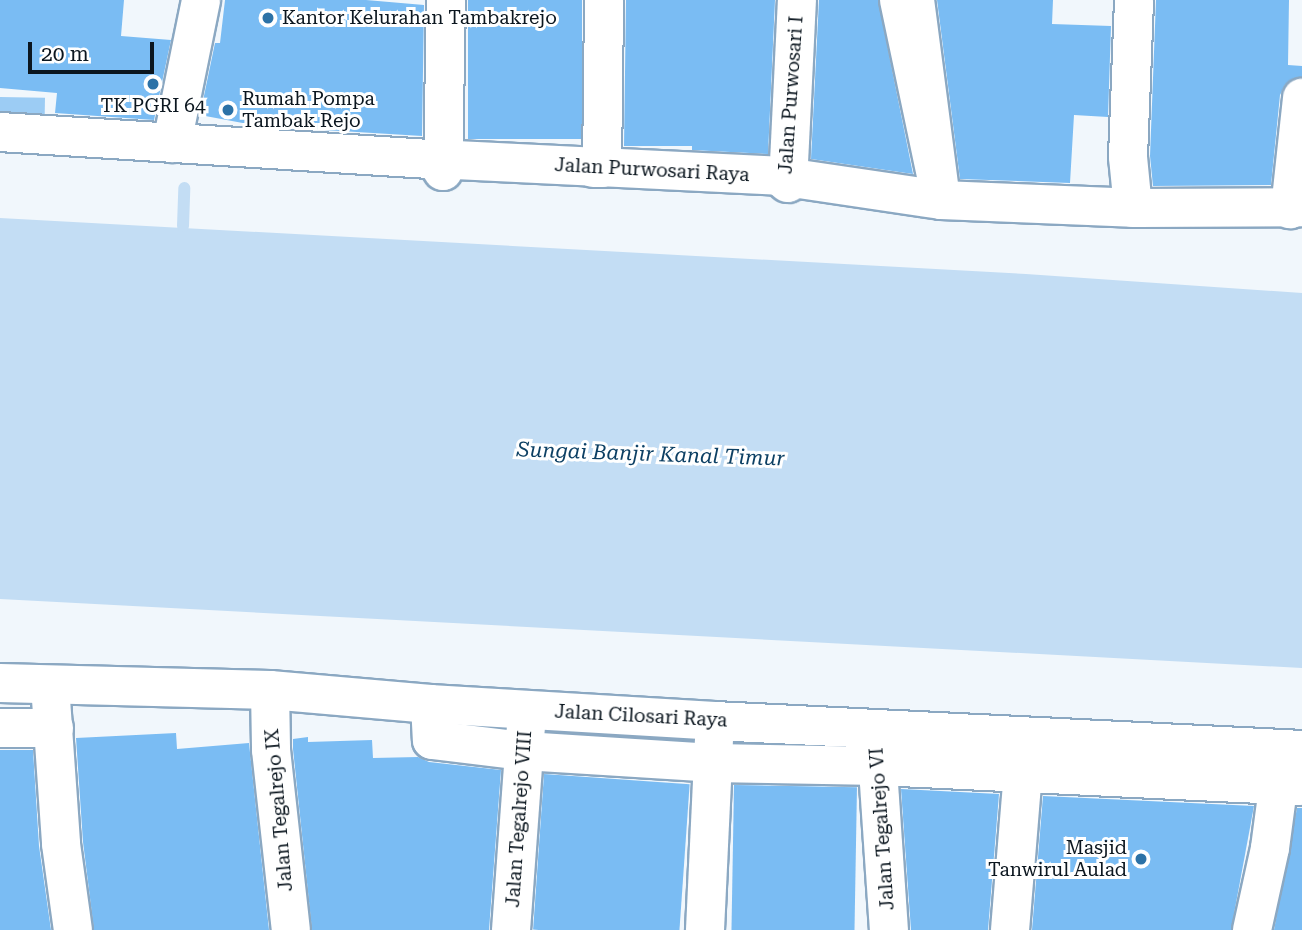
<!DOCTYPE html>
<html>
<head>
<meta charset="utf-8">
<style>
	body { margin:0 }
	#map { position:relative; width:1302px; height:930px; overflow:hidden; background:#f1f7fc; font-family:"Roboto Serif",serif }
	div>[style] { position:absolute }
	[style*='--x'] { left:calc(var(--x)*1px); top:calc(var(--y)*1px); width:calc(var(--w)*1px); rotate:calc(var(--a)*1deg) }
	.green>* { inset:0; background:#9cccf4; transform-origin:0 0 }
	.water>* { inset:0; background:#c3ddf4 }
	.stream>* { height:12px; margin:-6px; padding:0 6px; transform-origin:6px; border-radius:6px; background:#c3ddf4 }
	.building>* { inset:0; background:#7abcf3; transform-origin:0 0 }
	.roads { filter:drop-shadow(2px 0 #8ba8c2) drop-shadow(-2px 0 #8ba8c2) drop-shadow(0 2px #8ba8c2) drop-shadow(0 -2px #8ba8c2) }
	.minor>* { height:38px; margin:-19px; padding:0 19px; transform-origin:19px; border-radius:19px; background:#fff }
	.dots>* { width:19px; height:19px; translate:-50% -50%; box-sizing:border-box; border:4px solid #fff; border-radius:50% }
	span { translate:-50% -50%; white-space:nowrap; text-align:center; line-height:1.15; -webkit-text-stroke:6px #fff; paint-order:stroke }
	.poi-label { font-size:19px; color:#0b161f }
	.left { translate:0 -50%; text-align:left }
	.right { translate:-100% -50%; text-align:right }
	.street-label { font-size:19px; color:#0b161f }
	.water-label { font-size:21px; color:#0d4064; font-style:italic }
	.scale { position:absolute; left:28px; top:42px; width:126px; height:32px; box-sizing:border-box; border:4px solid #0b161f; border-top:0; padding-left:9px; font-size:21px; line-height:24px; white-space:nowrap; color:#0b161f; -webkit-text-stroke:5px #fff; paint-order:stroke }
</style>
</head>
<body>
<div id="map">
	<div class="green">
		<i style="left:0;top:97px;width:45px;height:30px;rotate:1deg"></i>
	</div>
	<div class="water">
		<i style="clip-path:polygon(0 218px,1026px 274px,1302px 293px,1302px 668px,0 599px)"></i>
	</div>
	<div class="stream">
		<i style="--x:183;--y:226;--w:38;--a:-88"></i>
	</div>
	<div class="building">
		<i style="clip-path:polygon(0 0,124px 0,121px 36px,171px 40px,154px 120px,55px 113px,57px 93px,0 88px)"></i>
		<i style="clip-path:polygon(225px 0,366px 0,424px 5px,422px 136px,259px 126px,200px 115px,215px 43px,220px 43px)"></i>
		<i style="left:468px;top:0;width:114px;height:139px"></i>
		<i style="clip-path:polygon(626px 0,775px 0,768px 154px,692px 150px,692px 146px,624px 146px)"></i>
		<i style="clip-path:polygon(819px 0,878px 0,913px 174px,811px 159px)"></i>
		<i style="clip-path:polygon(937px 0,1053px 0,1052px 24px,1111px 26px,1108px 117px,1074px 115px,1070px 183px,960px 179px)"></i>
		<i style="clip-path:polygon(1156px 0,1289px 0,1288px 65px,1302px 66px,1302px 77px,1285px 85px,1280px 95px,1271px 185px,1153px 186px,1150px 156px)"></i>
		<i style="clip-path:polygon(176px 733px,177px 749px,249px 743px,269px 930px,94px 930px,83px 842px,76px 738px)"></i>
		<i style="clip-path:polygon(308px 737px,308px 742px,372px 740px,373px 758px,418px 757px,429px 762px,501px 770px,489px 930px,312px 930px,293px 749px,293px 739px)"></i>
		<i style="clip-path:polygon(0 750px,33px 750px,39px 846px,51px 930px,0 930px)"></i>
		<i style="left:544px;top:774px;width:146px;height:156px;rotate:4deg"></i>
		<i style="left:734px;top:785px;width:123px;height:145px;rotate:1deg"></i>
		<i style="clip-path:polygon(901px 789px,999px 794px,988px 930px,911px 930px)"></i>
		<i style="clip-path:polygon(1043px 796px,1254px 806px,1231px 930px,1032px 930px)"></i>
		<i style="clip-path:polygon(1297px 808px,1302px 808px,1302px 930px,1274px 930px)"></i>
	</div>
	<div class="roads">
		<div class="minor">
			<i style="--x:899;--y:0;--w:204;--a:78.1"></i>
			<i style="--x:941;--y:200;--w:202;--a:-97.4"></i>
			<i style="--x:0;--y:132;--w:436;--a:3.6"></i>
			<i style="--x:435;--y:159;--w:344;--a:2.8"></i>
			<i style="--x:779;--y:176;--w:164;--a:8.4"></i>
			<i style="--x:941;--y:200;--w:197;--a:2.3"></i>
			<i style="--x:1138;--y:208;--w:164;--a:-0.3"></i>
			<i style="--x:172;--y:143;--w:146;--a:-78.5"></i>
			<i style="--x:436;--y:161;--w:12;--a:55"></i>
			<i style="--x:443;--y:171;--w:171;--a:-89"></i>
			<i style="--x:593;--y:168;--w:9;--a:0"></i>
			<i style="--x:602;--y:168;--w:168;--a:-89.3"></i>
			<i style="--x:779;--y:176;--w:11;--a:38"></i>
			<i style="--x:788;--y:183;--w:183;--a:-87.2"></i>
			<i style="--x:1282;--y:206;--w:9;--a:21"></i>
			<i style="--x:1290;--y:209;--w:112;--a:-83.8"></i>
			<i style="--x:1133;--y:208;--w:51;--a:-95.6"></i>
			<i style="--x:1128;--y:157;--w:157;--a:-87.8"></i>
			<i style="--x:0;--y:683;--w:270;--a:1.5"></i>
			<i style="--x:270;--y:690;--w:161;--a:5"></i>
			<i style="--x:430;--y:704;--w:285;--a:3.4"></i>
			<i style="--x:714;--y:721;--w:589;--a:2.82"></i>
			<i style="--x:50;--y:685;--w:159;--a:86"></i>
			<i style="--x:61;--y:844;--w:87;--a:82.1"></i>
			<i style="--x:270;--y:690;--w:60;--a:89"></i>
			<i style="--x:271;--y:750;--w:181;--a:83.7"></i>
			<i style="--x:430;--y:704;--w:36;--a:87"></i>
			<i style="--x:432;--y:740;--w:93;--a:6.8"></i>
			<i style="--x:524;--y:751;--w:189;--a:3.6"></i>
			<i style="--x:713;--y:763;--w:166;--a:1"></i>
			<i style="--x:879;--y:766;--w:423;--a:2.7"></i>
			<i style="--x:0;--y:728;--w:54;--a:0"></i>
			<i style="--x:876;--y:740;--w:190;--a:86.1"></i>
			<i style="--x:511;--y:930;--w:205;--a:-85.8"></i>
			<i style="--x:705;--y:930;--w:193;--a:-87.3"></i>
			<i style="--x:1010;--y:930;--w:184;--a:-85.3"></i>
			<i style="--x:1252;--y:930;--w:84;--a:-77.6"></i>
			<i style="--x:1270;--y:848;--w:91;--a:-82.4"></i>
		</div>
	</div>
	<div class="dots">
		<i style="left:268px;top:18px;background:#2c72a7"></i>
		<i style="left:153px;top:84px;background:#2c72a7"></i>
		<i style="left:228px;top:110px;background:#2c72a7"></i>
		<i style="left:1141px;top:859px;background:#2c72a7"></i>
	</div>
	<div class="poi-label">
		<span class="left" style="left:282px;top:18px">Kantor Kelurahan Tambakrejo</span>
		<span class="left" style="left:242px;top:110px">Rumah Pompa<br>Tambak Rejo</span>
		<span style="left:153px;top:106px">TK PGRI 64</span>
		<span class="right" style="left:1127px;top:859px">Masjid<br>Tanwirul Aulad</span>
	</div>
	<div class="street-label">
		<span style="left:791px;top:95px;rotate:-86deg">Jalan Purwosari I</span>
		<span style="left:652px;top:170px;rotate:3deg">Jalan Purwosari Raya</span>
		<span style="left:641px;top:716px;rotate:3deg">Jalan Cilosari Raya</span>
		<span style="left:279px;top:810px;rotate:-95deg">Jalan Tegalrejo IX</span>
		<span style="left:519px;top:819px;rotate:-86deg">Jalan Tegalrejo VIII</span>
		<span style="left:882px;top:829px;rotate:-94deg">Jalan Tegalrejo VI</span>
	</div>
	<div class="water-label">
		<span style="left:651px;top:454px;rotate:2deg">Sungai Banjir Kanal Timur</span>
	</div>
	<div class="scale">20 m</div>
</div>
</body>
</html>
